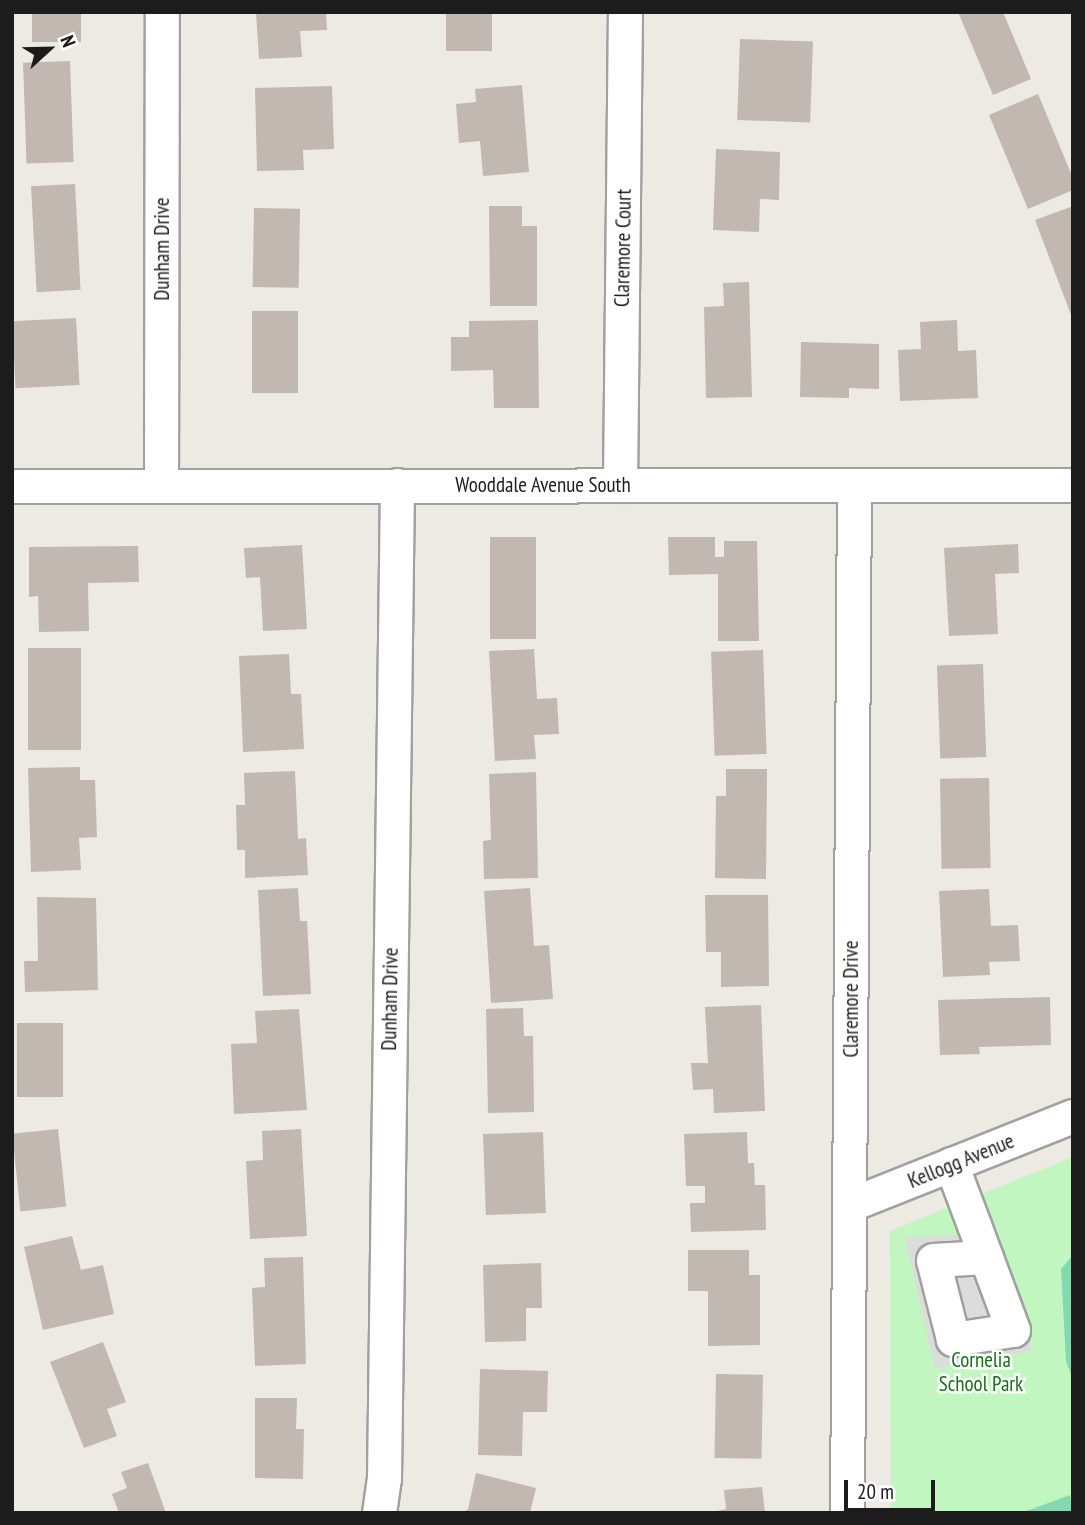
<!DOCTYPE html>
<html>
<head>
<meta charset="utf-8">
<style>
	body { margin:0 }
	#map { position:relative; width:1085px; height:1525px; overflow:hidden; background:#ede9e3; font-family:"PT Sans Narrow",sans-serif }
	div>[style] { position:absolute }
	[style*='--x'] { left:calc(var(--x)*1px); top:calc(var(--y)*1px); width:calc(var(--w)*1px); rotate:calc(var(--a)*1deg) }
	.park>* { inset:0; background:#c1f6c1 }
	.pitch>* { inset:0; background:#84d9b1 }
	.parking>* { inset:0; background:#dcdcdc }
	.building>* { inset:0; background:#c2b8b2; transform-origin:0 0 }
	.roads { filter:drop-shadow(2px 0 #a0a0a0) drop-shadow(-2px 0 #a0a0a0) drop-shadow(0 2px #a0a0a0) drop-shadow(0 -2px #a0a0a0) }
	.minor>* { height:33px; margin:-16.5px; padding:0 16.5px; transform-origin:16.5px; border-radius:16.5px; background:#fff }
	span { translate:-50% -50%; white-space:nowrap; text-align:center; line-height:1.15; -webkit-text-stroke:5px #fff; paint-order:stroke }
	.street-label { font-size:21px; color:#1c1c1c }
	.park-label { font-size:21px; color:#107510 }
	.frame { position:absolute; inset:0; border:14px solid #1c1c1c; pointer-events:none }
	.north { position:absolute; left:14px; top:14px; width:70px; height:70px; -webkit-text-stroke:5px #fff; paint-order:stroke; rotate:68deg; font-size:19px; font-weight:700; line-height:28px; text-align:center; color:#1c1c1c }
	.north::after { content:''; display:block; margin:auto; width:24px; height:32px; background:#1c1c1c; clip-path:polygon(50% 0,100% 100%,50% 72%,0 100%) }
	.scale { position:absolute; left:844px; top:1480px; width:91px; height:32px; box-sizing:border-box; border:4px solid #1c1c1c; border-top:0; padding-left:9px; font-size:21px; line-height:24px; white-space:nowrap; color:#1c1c1c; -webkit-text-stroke:5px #fff; paint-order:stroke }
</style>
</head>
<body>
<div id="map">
	<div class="park">
		<i style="clip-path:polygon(1073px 1157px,1073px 1513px,891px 1513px,890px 1231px)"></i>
	</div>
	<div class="pitch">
		<i style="clip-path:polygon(1073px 1255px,1073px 1380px,1066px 1361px,1061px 1269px)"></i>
		<i style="clip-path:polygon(1070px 1495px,1073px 1513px,1021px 1513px)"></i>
	</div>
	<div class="parking">
		<i style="clip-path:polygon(989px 1233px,1033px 1351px,935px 1368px,905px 1238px)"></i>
	</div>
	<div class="building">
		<i style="left:32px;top:12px;width:49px;height:30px"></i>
		<i style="clip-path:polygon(256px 12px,326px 12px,327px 30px,300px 31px,302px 57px,259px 59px)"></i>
		<i style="left:446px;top:12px;width:46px;height:39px"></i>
		<i style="clip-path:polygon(958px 12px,1003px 12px,1031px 79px,993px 95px)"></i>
		<i style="left:740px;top:39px;width:73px;height:81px;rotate:2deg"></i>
		<i style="left:70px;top:61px;width:101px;height:47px;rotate:88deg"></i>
		<i style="clip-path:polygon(522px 85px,529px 172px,483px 176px,480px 141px,459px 143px,456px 104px,476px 102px,475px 89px)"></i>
		<i style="clip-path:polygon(332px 86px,334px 149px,303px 150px,304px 170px,257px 171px,255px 88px)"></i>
		<i style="clip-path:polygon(1038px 94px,1073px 178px,1073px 190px,1028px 209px,989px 115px)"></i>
		<i style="clip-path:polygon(716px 149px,780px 152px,779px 200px,760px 199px,759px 232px,713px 230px)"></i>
		<i style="left:75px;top:184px;width:106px;height:44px;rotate:87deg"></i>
		<i style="clip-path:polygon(489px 206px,522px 206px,522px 226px,537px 226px,537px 306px,490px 306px)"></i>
		<i style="clip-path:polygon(1073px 206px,1073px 320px,1035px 220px)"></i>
		<i style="left:254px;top:208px;width:46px;height:79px;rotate:1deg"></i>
		<i style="clip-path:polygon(749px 282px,752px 397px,706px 398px,704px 307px,724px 306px,723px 283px)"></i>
		<i style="left:252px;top:311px;width:46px;height:82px"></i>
		<i style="left:76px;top:318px;width:67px;height:64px;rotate:87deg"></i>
		<i style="clip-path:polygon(538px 320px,539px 408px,494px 408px,493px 370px,451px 371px,451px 337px,469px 337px,469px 321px)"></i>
		<i style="clip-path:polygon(957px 320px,958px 351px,976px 350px,978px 398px,900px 401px,898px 350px,921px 349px,920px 322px)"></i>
		<i style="clip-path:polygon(801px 342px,879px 344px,879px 389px,849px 388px,849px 398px,800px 397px)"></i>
		<i style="left:490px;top:537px;width:46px;height:102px"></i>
		<i style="clip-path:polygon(668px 537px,715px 537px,715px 557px,724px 557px,724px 541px,757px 541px,759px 641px,718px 641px,718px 574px,669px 575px)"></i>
		<i style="clip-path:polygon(1018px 544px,1019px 573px,995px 574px,998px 634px,949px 636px,944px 548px)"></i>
		<i style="clip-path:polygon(302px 545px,307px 629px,263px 631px,260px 577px,246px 578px,244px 548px)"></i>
		<i style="clip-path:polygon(138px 546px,139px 582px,88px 583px,89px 631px,39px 632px,38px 596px,29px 597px,29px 547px)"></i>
		<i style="left:28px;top:648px;width:53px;height:102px"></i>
		<i style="clip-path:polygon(534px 649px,537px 699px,557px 698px,559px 734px,534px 735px,536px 759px,495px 761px,489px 651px)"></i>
		<i style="left:763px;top:650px;width:104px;height:52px;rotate:88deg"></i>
		<i style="clip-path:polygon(289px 654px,291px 694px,301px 694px,304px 749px,243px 752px,239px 656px)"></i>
		<i style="left:983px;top:664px;width:93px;height:46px;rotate:88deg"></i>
		<i style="clip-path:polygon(80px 767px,80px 780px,95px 780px,97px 837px,79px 838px,81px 870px,31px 872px,28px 768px)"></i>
		<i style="clip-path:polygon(726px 769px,767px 769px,766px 879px,715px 878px,716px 796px,726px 796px)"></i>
		<i style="clip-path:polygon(295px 771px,298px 839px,306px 838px,308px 875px,245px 878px,245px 850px,237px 850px,236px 805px,245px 805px,244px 773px)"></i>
		<i style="clip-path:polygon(536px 772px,538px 878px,484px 879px,483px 841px,491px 840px,489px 774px)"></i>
		<i style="left:989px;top:778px;width:90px;height:49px;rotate:89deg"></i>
		<i style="clip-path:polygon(298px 888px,300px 921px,307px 921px,311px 994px,263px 996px,258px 890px)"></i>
		<i style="clip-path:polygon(530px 888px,534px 946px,549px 945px,553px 999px,491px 1003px,484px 891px)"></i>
		<i style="clip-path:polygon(989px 889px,991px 926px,1018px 925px,1020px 961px,989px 962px,990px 975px,943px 977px,939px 891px)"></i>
		<i style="clip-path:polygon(705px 895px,768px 895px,769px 986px,721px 987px,721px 952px,706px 952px)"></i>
		<i style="clip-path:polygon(37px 897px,96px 898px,98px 990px,25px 992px,24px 961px,38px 961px)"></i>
		<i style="clip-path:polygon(1050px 997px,1051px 1045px,979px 1047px,980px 1054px,940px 1055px,938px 1000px)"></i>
		<i style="clip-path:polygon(761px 1005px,765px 1111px,714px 1113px,713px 1089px,693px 1090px,691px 1063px,708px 1063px,705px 1007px)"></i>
		<i style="clip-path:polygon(523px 1008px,524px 1036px,533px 1036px,534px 1112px,488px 1113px,486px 1009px)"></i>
		<i style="clip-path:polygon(299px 1009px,307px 1110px,234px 1114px,231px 1044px,257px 1043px,255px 1011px)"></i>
		<i style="left:17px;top:1023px;width:46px;height:74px"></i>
		<i style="left:58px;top:1129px;width:78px;height:46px;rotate:84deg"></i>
		<i style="clip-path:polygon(301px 1129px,307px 1236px,250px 1239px,246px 1161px,263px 1160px,262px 1131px)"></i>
		<i style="left:543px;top:1132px;width:81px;height:60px;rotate:88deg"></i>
		<i style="clip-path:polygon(747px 1132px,748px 1163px,754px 1163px,755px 1185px,765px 1185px,766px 1230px,691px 1232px,690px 1203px,705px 1203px,705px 1186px,686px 1186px,684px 1134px)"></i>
		<i style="clip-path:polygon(72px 1236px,81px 1270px,103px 1265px,114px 1314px,43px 1330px,24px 1247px)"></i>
		<i style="clip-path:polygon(688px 1250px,749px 1250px,749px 1275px,760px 1275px,760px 1345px,708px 1346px,708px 1291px,688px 1291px)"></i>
		<i style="clip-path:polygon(303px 1257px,306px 1364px,255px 1366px,252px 1288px,265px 1287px,264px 1258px)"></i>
		<i style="clip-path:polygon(541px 1263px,542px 1308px,526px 1308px,526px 1341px,485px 1342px,483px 1265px)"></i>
		<i style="clip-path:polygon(103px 1342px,126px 1402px,107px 1409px,117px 1436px,84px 1448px,50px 1362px)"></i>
		<i style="clip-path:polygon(480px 1369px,548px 1371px,547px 1412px,523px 1412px,522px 1456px,478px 1455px)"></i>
		<i style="left:716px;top:1374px;width:47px;height:84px;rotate:1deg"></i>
		<i style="clip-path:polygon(255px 1398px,297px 1398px,296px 1429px,304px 1429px,303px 1479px,255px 1478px)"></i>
		<i style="clip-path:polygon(148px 1463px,166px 1513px,119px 1513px,112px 1494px,127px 1488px,121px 1472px)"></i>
		<i style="clip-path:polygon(476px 1473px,536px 1488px,530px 1513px,462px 1513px,468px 1509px)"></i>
		<i style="clip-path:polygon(762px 1487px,765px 1513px,708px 1513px,726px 1509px,724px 1490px)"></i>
	</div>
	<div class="roads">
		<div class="minor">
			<i style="--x:620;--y:485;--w:473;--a:-89.4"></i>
			<i style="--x:12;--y:486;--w:1061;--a:-0.05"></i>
			<i style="--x:161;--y:486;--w:474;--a:-89.9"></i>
			<i style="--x:951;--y:1164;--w:65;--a:69.3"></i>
			<i style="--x:974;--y:1225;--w:112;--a:69.6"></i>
			<i style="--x:1013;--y:1330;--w:61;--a:171.5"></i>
			<i style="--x:953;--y:1339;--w:81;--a:-104.2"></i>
			<i style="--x:933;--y:1260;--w:53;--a:-3.2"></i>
			<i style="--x:849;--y:1205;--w:241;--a:-21.7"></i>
			<i style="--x:379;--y:1513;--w:34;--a:-82"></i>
			<i style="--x:384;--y:1479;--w:994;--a:-89.25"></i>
			<i style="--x:847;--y:1513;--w:1027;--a:-89.61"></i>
		</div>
	</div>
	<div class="street-label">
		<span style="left:623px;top:248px;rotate:-89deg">Claremore Court</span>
		<span style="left:162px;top:249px;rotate:-90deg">Dunham Drive</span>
		<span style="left:543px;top:485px">Wooddale Avenue South</span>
		<span style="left:390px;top:999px;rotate:-89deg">Dunham Drive</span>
		<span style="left:851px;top:999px;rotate:-90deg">Claremore Drive</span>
		<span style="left:961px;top:1161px;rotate:-22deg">Kellogg Avenue</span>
	</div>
	<div class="park-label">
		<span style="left:981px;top:1372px">Cornelia<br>School Park</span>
	</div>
	<div class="frame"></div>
	<div class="north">N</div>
	<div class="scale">20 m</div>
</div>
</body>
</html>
